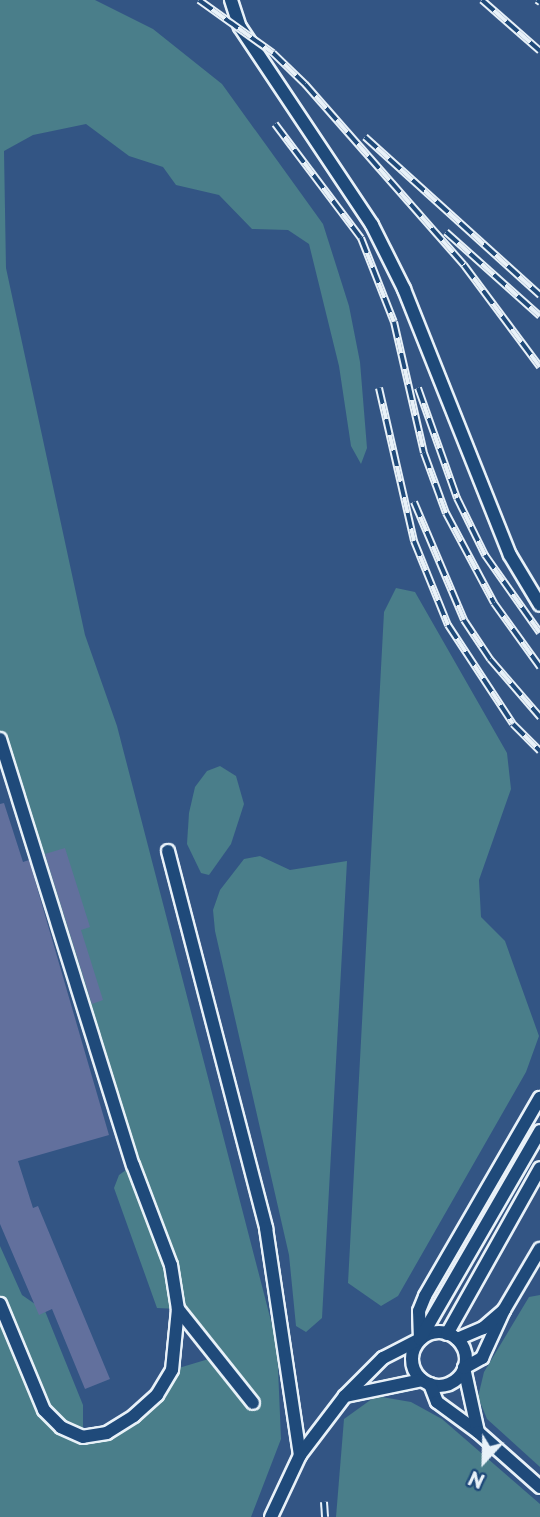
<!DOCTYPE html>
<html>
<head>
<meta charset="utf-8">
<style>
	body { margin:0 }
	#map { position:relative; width:540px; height:1517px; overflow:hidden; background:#1f4a7a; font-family:"Playpen Sans",sans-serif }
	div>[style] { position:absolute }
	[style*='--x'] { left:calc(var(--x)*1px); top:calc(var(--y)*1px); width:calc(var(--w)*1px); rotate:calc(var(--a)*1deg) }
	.built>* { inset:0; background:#335584; transform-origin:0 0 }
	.green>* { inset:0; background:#4a7e8a }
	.building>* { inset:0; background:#62709d }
	.roads { filter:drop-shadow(2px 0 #e8f1f8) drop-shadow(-2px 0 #e8f1f8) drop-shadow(0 2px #e8f1f8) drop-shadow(0 -2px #e8f1f8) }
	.lane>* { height:12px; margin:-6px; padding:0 6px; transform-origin:6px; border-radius:6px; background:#1f4a7a }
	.lane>.ring { margin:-6px; padding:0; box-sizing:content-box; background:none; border:12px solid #1f4a7a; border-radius:50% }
	.rail>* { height:8px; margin-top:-4px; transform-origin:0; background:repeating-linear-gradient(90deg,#1f4a7a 0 16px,#e8f1f8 0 32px); box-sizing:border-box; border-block:2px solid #e8f1f8 }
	span { translate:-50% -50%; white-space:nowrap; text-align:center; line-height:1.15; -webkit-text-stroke:7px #1f4a7a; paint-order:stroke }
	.north { position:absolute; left:449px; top:1426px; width:70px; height:70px; -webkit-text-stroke:5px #1f4a7a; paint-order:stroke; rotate:202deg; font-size:19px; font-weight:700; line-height:28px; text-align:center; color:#e8f1f8 }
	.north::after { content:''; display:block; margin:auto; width:24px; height:32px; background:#e8f1f8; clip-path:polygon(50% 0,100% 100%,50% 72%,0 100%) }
</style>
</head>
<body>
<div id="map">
	<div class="built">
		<i style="left:0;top:0;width:540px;height:1517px"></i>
	</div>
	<div class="green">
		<i style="clip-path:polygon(0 0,95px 0,153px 29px,222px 84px,323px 224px,349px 306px,360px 362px,367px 448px,361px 464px,351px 446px,339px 366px,309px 244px,288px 230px,252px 229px,219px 195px,176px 185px,163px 167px,129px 156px,86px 124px,33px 135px,4px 151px,6px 268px,85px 635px,117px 726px,277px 1344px,281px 1439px,251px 1517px,0 1517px,0 1246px,22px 1295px,45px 1311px,83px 1405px,83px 1437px,134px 1416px,172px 1370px,212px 1358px,178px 1309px,157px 1308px,114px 1188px,119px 1175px,133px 1165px,0 739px)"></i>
		<i style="clip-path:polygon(396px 588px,415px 592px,507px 753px,511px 789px,479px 880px,481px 917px,505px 941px,539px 1036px,526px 1072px,398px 1296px,381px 1306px,348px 1283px,384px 612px)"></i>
		<i style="clip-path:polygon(220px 766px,236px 776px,244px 804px,231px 844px,209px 875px,201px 873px,187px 844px,189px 813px,195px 787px,207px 771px)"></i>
		<i style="clip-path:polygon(260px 856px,290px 870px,347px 861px,322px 1318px,306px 1332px,296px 1326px,289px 1255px,215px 931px,213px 910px,220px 890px,244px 859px)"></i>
		<i style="clip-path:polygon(540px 1295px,540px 1467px,487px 1419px,478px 1397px,484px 1372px,529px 1297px)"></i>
		<i style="clip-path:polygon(376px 1396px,411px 1402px,442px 1419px,540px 1504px,540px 1517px,336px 1517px,344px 1419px)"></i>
	</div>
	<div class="building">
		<i style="clip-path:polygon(4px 803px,23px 862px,29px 860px,109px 1135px,18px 1161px,33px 1208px,38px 1206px,110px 1379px,85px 1389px,52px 1309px,39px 1315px,0 1224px,0 804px)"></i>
		<i style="clip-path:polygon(65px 848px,90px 927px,81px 930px,103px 1000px,92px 1004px,45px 854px)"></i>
	</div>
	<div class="roads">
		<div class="lane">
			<i style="--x:231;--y:0;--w:28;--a:72"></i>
			<i style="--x:240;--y:27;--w:238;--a:56.3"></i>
			<i style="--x:372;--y:225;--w:72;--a:63.4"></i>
			<i style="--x:404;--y:289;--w:286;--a:68.3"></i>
			<i style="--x:510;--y:555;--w:58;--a:59"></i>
			<i style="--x:0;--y:739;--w:446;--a:72.7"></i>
			<i style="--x:133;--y:1165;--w:107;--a:69.2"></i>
			<i style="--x:171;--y:1265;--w:45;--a:81"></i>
			<i style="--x:178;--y:1309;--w:61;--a:95.6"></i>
			<i style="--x:172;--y:1370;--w:29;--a:121"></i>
			<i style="--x:157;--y:1395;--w:31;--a:138"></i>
			<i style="--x:134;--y:1416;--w:32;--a:148"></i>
			<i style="--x:107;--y:1433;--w:24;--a:171"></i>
			<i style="--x:83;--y:1437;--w:24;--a:-156"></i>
			<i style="--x:61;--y:1427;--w:24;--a:-135"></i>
			<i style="--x:44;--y:1410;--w:115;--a:-112.5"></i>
			<i style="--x:168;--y:851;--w:390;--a:75.4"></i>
			<i style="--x:266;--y:1228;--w:230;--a:81.5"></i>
			<i style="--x:178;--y:1309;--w:120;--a:51.4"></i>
			<i style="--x:504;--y:1310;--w:71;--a:-59.5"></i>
			<i class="ring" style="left:412px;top:1332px;width:42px;height:42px"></i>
			<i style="--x:447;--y:1334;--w:190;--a:-60.7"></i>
			<i style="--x:420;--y:1339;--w:28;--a:-92"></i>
			<i style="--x:419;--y:1311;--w:16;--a:-68"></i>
			<i style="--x:425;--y:1296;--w:229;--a:-59.9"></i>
			<i style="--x:422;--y:1380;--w:79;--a:168.3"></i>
			<i style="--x:345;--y:1396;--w:54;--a:-45"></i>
			<i style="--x:383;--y:1358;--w:42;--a:-27.2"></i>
			<i style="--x:420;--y:1339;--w:240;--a:-60"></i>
			<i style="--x:430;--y:1384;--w:19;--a:69"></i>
			<i style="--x:437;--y:1402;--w:51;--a:36.2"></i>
			<i style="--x:478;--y:1432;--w:66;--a:-102.3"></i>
			<i style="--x:464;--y:1368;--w:21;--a:-29"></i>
			<i style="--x:482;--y:1358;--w:53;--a:-65.4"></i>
			<i style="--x:504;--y:1310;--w:28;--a:139"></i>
			<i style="--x:483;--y:1328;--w:28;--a:157"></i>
			<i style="--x:478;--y:1432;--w:83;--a:41.6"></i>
			<i style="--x:271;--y:1517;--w:68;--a:-64.9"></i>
			<i style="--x:300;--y:1455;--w:74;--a:-52.7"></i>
		</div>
	</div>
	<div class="rail">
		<i style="--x:199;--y:0;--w:91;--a:35.6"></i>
		<i style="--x:273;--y:53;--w:45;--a:44.1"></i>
		<i style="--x:305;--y:84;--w:241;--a:48.7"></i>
		<i style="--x:464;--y:265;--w:127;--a:53.3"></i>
		<i style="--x:482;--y:0;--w:77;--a:41.3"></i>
		<i style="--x:537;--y:0;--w:4;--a:34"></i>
		<i style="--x:275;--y:124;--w:143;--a:53"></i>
		<i style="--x:361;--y:238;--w:90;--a:68.6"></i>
		<i style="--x:394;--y:322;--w:134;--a:77.1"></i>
		<i style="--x:424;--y:453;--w:64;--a:69.9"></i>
		<i style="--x:446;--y:513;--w:102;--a:61.9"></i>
		<i style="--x:494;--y:603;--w:79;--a:54.3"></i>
		<i style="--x:365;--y:137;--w:236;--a:42.1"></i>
		<i style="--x:446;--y:232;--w:126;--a:41.8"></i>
		<i style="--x:379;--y:388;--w:157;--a:77.1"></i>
		<i style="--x:414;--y:541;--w:91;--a:68"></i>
		<i style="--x:448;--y:625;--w:118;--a:56.7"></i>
		<i style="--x:513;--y:724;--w:38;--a:45"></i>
		<i style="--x:418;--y:388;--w:117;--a:70.5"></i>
		<i style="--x:457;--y:498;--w:64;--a:63.8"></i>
		<i style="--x:485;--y:555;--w:95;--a:54.8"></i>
		<i style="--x:414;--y:502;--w:128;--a:67"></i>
		<i style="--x:464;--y:620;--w:47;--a:56.3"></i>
		<i style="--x:490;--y:659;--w:77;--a:49.2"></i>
		<i style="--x:324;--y:1502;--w:15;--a:86"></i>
	</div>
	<div class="north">N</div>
</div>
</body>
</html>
